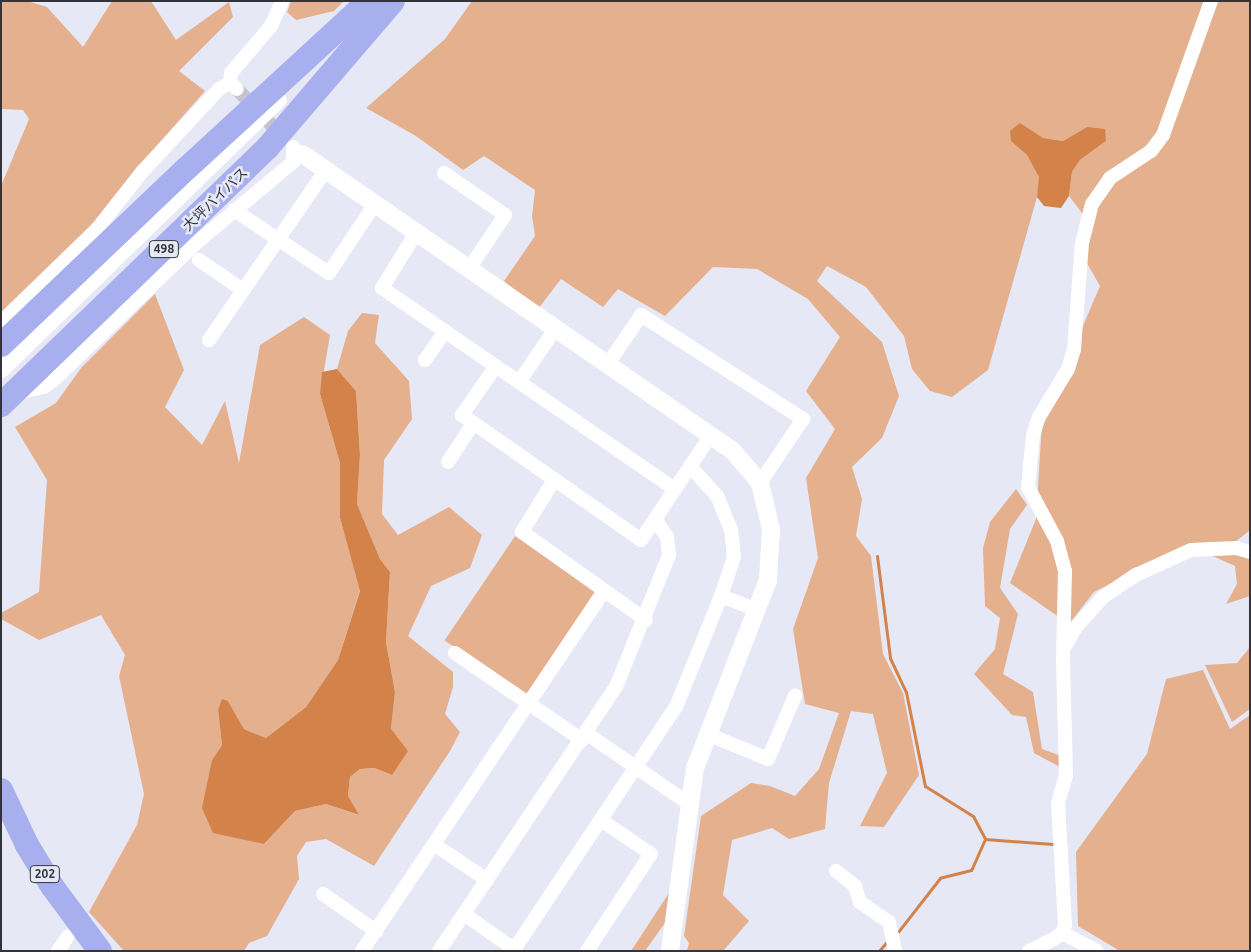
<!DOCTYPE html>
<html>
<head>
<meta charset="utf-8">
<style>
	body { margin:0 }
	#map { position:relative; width:1251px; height:952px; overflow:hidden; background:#e6e8f5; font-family:Ubuntu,"Noto Sans JP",sans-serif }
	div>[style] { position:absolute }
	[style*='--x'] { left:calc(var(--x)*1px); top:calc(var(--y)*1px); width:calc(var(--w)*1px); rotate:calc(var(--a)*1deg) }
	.green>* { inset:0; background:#e4b08e; transform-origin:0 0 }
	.water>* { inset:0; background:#d38249 }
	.stream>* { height:3px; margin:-1.5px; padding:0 1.5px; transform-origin:1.5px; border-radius:1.5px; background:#d38249 }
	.minor-tunnel>* { height:14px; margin-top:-7px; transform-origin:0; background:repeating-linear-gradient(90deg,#c2c4cf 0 14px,transparent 0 21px) }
	.minor>* { height:14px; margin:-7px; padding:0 7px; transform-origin:7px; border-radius:7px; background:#fff }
	.tertiary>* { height:18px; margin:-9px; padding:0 9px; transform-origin:9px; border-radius:9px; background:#fff }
	.trunk>* { height:24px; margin:-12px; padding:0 12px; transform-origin:12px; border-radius:12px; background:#a7afee }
	span { translate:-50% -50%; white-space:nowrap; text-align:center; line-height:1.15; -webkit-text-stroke:5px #e6e8f5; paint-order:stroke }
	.shield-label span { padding:1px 4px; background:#e6e8f5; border:1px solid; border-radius:4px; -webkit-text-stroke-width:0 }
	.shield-label { font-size:12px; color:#333439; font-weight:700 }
	.street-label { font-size:14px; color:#333439 }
	.frame { position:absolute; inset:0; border:2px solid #333439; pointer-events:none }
</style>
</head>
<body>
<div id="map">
	<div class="green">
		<i style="clip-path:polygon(1px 1px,27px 1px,47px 7px,83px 47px,112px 1px,151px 1px,176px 40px,229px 2px,233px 17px,179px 71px,205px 91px,135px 170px,90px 230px,1px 313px,1px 186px,29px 119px,23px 110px,1px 109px)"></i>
		<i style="clip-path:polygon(291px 1px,344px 1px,334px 11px,296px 20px,287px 12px)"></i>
		<i style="clip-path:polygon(472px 1px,1250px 1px,1250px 530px,1235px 542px,1208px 542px,1142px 568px,1094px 592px,1069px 624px,1010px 583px,1036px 519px,1042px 422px,1100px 286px,1084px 258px,1082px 213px,1069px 196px,1072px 172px,1080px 160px,1106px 141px,1087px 127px,1063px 141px,1043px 138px,1011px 141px,1027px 155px,1040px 177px,1037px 197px,988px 370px,952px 397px,930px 391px,912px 369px,904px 336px,866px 287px,827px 266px,817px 281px,882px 342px,899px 396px,882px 438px,852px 467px,862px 499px,856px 536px,871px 556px,883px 654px,903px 693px,919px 775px,884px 827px,860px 826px,887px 773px,873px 714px,851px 711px,829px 783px,825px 829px,789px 839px,772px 828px,732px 840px,723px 895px,749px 921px,723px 951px,687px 951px,689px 943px,684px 936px,701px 816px,751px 783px,770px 786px,795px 796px,819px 769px,839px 713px,805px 704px,793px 629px,818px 558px,806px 478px,835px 429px,806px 391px,840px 337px,808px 299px,757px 269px,713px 267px,665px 316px,618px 289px,603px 307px,561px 279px,538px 309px,504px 281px,535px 236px,532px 216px,535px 190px,484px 156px,463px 170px,416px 136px,366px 108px,445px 39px)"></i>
		<i style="clip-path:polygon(155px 294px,184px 370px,165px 407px,202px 445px,225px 401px,239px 463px,260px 345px,304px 317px,330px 335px,320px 394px,340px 463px,340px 518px,360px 590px,338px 660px,306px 707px,266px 738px,244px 729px,228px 701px,218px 710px,222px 745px,212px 760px,264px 844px,295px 811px,326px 804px,358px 815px,348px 796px,350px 777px,360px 769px,376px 768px,392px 775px,391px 729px,395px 692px,386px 642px,390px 572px,380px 559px,357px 504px,360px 455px,356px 391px,337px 369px,348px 331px,362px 313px,379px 315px,375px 343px,409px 381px,412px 419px,384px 460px,382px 514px,398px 535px,449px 507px,482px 535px,470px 568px,431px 586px,408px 636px,453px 672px,453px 687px,445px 714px,460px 732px,450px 751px,374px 866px,326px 839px,306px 842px,297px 856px,299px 879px,267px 936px,249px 943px,244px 951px,124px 951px,89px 912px,137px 825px,144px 794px,119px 676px,125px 655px,101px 615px,39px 640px,1px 619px,1px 613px,39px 592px,47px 480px,15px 427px,56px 403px,81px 368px)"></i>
		<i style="clip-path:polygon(1016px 489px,1027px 505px,1010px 529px,1000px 588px,1018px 614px,1003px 674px,1033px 692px,1042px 749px,1061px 756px,1060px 767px,1034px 753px,1026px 717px,1012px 715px,974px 674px,995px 649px,1000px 618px,985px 606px,983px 548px,990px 522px)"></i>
		<i style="left:515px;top:536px;width:101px;height:126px;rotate:34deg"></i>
		<i style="clip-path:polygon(1250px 543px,1250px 596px,1226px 604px,1237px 584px,1235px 566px,1206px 553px,1239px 550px)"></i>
		<i style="clip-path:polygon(1250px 647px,1250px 709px,1232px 722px,1205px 665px,1237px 663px)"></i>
		<i style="clip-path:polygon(1203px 670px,1230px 729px,1250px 715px,1250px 951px,1120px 951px,1078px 926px,1076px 852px,1147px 754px,1166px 679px)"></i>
		<i style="clip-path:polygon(669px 893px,667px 920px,645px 951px,631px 951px)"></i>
	</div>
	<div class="water">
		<i style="clip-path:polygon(1020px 123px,1043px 138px,1063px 141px,1087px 127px,1105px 129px,1106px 141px,1080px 160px,1072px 172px,1069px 196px,1061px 208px,1044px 206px,1037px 197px,1039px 177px,1027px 155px,1011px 141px,1010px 131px)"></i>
		<i style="clip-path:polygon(337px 369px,356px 391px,360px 455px,357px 504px,380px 559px,390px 572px,386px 642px,395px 692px,391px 729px,408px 751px,392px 775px,375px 768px,360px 769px,350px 777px,348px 796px,359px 815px,326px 804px,295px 811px,264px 844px,213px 833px,202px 808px,212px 760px,222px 745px,218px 710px,222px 699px,228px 701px,244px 729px,266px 738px,306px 707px,338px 660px,360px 591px,340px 518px,340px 463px,320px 394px,322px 372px)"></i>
	</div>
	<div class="stream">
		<i style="--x:877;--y:556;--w:103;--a:82.7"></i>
		<i style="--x:890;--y:658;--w:38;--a:65"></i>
		<i style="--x:906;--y:692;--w:96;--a:78.6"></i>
		<i style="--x:925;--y:786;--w:57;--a:32"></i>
		<i style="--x:973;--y:816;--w:26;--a:62"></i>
		<i style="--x:985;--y:839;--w:34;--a:114"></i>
		<i style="--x:971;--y:870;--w:32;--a:166"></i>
		<i style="--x:940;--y:878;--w:68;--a:127.9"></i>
		<i style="--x:985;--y:839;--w:68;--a:4.2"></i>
		<i style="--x:879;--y:951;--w:16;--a:-50"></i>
	</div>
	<div class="minor-tunnel">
		<i style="--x:237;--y:89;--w:66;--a:46.2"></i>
	</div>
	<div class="minor">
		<i style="--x:230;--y:83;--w:10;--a:-84"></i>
		<i style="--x:231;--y:73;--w:62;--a:-49.6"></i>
		<i style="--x:271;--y:26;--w:27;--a:-66"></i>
		<i style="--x:444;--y:173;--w:74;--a:34.5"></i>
		<i style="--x:505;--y:215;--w:65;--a:123.7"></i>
		<i style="--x:234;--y:210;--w:114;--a:33.6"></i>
		<i style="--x:329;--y:273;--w:83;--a:-56.3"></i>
		<i style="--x:416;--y:233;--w:65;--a:121.7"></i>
		<i style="--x:382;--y:288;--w:355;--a:34.5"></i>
		<i style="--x:199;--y:260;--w:53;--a:34.3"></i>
		<i style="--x:1;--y:322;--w:134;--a:-44.1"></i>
		<i style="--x:97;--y:229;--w:73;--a:-51.7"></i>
		<i style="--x:142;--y:172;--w:113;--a:-47.1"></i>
		<i style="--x:219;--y:89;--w:13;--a:-29"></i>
		<i style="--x:230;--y:83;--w:9;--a:41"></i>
		<i style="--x:209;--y:340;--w:206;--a:-55.5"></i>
		<i style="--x:425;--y:360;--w:35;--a:-55"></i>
		<i style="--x:608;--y:364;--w:59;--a:-56"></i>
		<i style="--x:641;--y:315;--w:193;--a:32.7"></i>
		<i style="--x:803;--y:419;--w:77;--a:123.9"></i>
		<i style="--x:496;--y:366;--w:60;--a:124.8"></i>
		<i style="--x:462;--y:415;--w:218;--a:34.9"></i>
		<i style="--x:641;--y:540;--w:126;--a:-56.3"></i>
		<i style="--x:519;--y:382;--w:64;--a:-55.8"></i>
		<i style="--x:17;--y:393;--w:28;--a:-13"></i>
		<i style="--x:44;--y:387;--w:16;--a:-38"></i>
		<i style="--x:57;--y:377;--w:192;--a:-43.9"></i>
		<i style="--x:195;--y:244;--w:128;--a:-39.9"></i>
		<i style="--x:293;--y:162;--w:15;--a:-90"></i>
		<i style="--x:448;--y:462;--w:45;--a:-56.7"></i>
		<i style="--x:554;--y:480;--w:61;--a:121.6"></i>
		<i style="--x:522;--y:532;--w:152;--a:35.4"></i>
		<i style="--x:721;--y:596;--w:39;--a:21"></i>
		<i style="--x:1065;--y:646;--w:22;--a:-60"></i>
		<i style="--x:1076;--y:627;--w:40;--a:-48"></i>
		<i style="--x:1103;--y:597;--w:40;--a:-34"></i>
		<i style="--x:1136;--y:575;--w:60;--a:-24.4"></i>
		<i style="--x:1191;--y:550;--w:45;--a:-2.5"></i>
		<i style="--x:1236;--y:548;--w:15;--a:16"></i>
		<i style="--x:455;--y:653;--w:154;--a:34.4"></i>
		<i style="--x:586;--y:733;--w:124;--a:34.5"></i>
		<i style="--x:707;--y:734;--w:66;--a:22.3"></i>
		<i style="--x:768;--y:759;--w:69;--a:-66.8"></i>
		<i style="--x:435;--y:845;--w:63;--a:33.9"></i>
		<i style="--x:836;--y:871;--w:24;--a:38"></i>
		<i style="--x:855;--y:886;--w:17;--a:73"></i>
		<i style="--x:860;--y:902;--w:35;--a:35"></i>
		<i style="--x:889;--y:922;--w:30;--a:78"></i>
		<i style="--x:323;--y:894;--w:65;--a:34.9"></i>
		<i style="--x:464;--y:914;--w:61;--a:35"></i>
		<i style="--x:1062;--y:933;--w:39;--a:27"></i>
		<i style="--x:58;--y:951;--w:18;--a:-56"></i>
		<i style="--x:362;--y:951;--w:434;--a:-56.1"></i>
		<i style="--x:439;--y:951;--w:318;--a:-56.2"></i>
		<i style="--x:616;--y:687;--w:142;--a:-68.1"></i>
		<i style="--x:669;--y:555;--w:18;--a:-96"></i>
		<i style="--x:667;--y:537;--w:22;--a:-124"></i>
		<i style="--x:513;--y:951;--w:293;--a:-56.3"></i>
		<i style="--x:676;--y:707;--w:120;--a:-67.9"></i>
		<i style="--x:721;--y:596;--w:41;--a:-71.6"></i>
		<i style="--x:734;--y:557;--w:27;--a:-96"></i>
		<i style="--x:731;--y:530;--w:37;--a:-112"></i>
		<i style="--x:717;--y:496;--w:40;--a:-132"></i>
		<i style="--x:587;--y:951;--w:116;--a:-56.6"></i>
		<i style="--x:651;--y:854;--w:60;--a:-145.8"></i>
		<i style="--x:1029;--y:951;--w:28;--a:-26"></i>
		<i style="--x:1054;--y:939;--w:10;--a:-37"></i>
		<i style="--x:1062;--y:933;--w:9;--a:-69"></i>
		<i style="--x:1065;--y:925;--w:122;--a:-93.3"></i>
		<i style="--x:1058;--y:803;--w:29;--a:-74"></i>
		<i style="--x:1066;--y:775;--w:116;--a:-91.5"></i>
		<i style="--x:1063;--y:659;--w:88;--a:-88.7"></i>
		<i style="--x:1065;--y:571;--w:31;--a:-105"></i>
		<i style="--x:1057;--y:541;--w:61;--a:-118.2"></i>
		<i style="--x:1028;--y:487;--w:52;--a:-84.5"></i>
		<i style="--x:1033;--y:435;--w:19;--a:-72"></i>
		<i style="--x:1039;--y:417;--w:56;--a:-58.9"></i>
		<i style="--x:1068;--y:369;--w:21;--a:-73"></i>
		<i style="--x:1074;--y:349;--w:106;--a:-85.7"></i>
		<i style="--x:1082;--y:243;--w:40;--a:-75.6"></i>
		<i style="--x:1092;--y:204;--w:32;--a:-55"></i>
		<i style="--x:1110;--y:178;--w:49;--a:-33.4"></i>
		<i style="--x:1151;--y:151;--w:20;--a:-53"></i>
		<i style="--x:1163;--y:135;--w:142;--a:-70.3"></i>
	</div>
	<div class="tertiary">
		<i style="--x:295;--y:153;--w:9;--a:13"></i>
		<i style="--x:304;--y:155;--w:521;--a:34.6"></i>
		<i style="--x:733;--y:451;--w:42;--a:49.8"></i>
		<i style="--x:760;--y:483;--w:47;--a:76.6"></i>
		<i style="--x:771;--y:529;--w:51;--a:93.4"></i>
		<i style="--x:768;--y:580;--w:202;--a:111.2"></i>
		<i style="--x:695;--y:768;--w:185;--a:97.8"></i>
		<i style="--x:1;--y:369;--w:386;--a:-44.2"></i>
	</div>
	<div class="trunk">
		<i style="--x:1;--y:345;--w:255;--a:-43.6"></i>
		<i style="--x:186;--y:169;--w:248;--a:-42.6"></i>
		<i style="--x:1;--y:405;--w:371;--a:-44"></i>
		<i style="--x:268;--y:147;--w:192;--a:-49.4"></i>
		<i style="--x:1;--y:790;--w:61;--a:64.7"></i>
		<i style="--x:27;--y:845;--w:48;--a:58.6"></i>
		<i style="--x:52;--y:886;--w:81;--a:53.6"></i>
	</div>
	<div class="shield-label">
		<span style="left:164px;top:249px">498</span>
		<span style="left:45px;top:874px">202</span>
	</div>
	<div class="street-label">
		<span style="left:215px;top:199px;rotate:-44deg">大坪バイパス</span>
	</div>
	<div class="frame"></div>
</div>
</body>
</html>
